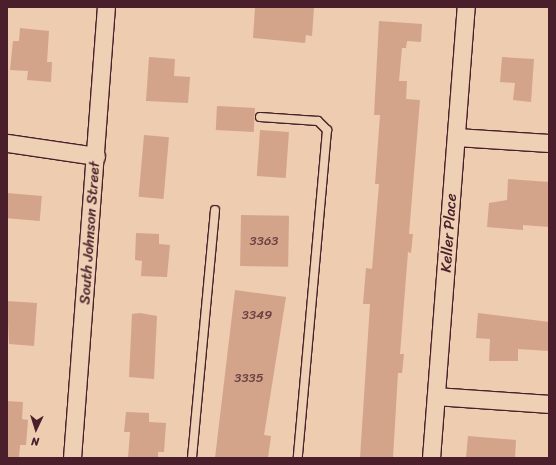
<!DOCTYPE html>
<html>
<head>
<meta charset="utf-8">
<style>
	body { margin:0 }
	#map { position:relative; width:556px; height:465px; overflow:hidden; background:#edccaf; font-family:Sriracha,sans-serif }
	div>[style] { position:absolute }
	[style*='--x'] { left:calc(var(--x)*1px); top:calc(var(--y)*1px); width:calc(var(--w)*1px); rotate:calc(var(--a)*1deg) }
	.building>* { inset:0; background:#d3a48a; transform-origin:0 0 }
	.roads { filter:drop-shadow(1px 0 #4a1f2b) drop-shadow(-1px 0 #4a1f2b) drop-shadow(0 1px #4a1f2b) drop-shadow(0 -1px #4a1f2b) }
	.lane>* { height:8px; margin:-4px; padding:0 4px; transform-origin:4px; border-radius:4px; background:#eed1b5 }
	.street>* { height:17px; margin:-8.5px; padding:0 8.5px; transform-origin:8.5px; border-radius:8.5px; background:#eed1b5 }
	span { translate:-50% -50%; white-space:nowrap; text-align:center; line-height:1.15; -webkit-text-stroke:3.5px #eed1b5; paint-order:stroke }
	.number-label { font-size:13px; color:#6c4043 }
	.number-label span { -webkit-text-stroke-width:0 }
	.street-label { font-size:15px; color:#4a1f2b }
	.frame { position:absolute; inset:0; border:8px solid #4a1f2b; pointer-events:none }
	.north { position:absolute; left:16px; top:409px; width:40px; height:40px; -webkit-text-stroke:3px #eed1b5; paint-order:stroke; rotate:184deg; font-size:11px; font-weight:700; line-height:16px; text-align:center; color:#4a1f2b }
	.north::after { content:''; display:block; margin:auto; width:14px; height:18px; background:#4a1f2b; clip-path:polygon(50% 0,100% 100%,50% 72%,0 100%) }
</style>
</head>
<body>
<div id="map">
	<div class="building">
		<i style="clip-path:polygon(255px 7px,314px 7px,312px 36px,306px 35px,305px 43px,253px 38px)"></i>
		<i style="clip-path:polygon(379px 21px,422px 24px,421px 42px,407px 41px,406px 48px,402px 48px,399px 81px,407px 81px,406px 99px,420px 100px,409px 234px,413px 234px,411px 253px,408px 252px,400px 354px,404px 354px,402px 373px,398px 373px,393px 458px,360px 458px,370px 304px,363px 304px,366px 268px,372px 269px,379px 184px,375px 184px,380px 115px,374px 115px)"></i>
		<i style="clip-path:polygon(20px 28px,49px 31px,47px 62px,52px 62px,51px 82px,27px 80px,28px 71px,10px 70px,13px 41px,19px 41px)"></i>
		<i style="clip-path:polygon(149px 57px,175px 59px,174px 76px,190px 77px,188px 103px,146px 101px)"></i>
		<i style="clip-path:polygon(502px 57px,534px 59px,531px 102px,513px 100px,515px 83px,500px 82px)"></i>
		<i style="left:217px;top:106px;width:38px;height:24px;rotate:3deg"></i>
		<i style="left:260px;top:130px;width:29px;height:46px;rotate:4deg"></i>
		<i style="left:144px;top:135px;width:25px;height:62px;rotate:5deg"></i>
		<i style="clip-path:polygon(508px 179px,549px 182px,549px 227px,523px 225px,523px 230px,487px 227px,489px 203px,507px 200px)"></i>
		<i style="left:7px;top:193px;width:35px;height:25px;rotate:5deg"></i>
		<i style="left:241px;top:215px;width:48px;height:51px;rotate:1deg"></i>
		<i style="clip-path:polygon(136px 233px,159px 234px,159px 244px,170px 245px,167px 277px,141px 276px,142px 261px,135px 260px)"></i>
		<i style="clip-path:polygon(235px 290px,286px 297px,264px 435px,271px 436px,268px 458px,215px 458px)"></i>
		<i style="clip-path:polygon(7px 301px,37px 303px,34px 346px,9px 344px)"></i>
		<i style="clip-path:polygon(140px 313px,157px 316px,154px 379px,129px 377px,132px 314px)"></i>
		<i style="clip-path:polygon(478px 313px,549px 322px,549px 351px,518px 349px,518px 361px,489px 361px,490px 339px,476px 338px)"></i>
		<i style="clip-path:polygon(7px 401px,23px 402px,22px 419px,28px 420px,26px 445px,20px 445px,19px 458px,7px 458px)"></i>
		<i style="clip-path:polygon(126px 412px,149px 413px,149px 422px,166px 423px,164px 452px,158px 452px,158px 458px,128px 458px,130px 432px,124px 432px)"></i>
		<i style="clip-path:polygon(468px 436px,516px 440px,515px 458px,466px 458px)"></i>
	</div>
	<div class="roads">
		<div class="lane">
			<i style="--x:260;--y:117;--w:58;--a:3.9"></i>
			<i style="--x:318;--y:121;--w:13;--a:45"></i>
			<i style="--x:327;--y:130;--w:329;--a:95.1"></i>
			<i style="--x:192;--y:458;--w:249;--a:-84.7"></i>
		</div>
		<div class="street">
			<i style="--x:456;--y:137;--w:93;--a:3.7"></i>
			<i style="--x:7;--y:143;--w:90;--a:8.3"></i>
			<i style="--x:436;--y:396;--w:113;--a:4"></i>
			<i style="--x:72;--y:458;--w:452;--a:-85.7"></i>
			<i style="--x:431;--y:458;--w:452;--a:-85.6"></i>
		</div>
	</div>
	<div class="number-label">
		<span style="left:264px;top:241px">3363</span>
		<span style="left:257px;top:315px">3349</span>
		<span style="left:249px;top:378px">3335</span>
	</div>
	<div class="street-label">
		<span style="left:90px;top:233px;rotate:-86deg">South Johnson Street</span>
		<span style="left:449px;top:233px;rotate:-86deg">Keller Place</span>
	</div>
	<div class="frame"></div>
	<div class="north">N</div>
</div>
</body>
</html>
